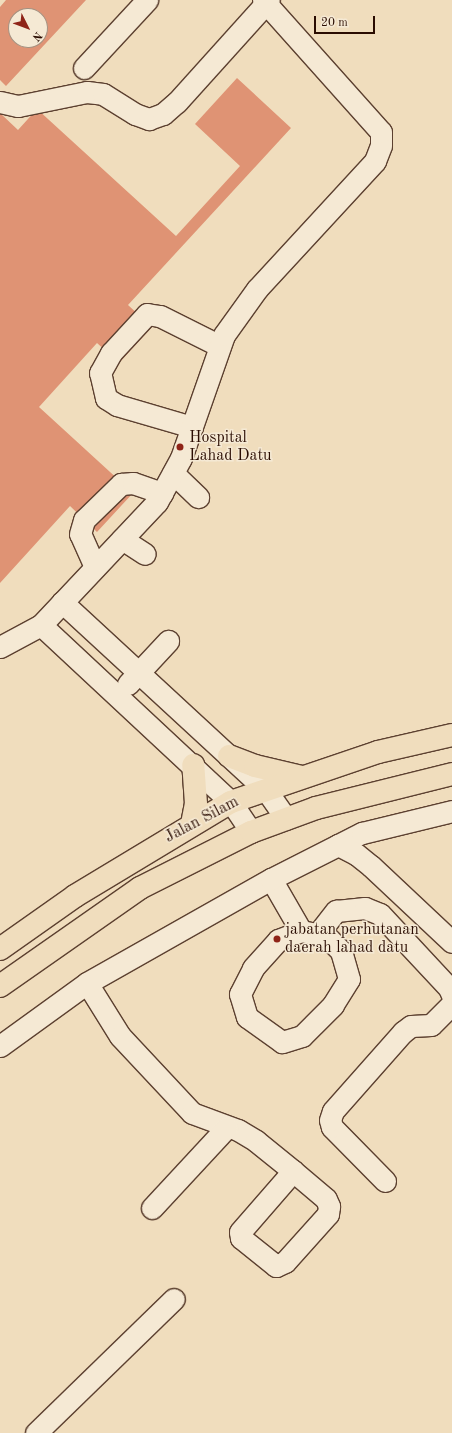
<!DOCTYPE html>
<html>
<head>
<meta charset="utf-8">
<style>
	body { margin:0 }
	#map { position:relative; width:452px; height:1433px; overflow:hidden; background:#f0ddbd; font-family:"Old Standard TT",serif }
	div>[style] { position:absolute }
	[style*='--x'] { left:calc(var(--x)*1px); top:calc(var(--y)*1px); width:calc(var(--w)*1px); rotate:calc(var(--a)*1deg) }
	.building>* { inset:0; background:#df9374 }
	.roads { filter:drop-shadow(1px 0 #5c4030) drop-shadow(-1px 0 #5c4030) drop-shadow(0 1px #5c4030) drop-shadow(0 -1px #5c4030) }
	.minor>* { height:21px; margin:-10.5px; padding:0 10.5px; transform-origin:10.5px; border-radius:10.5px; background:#f5e9d4 }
	.highway>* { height:22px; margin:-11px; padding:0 11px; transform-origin:11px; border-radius:11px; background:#f0ddbd }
	.dots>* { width:11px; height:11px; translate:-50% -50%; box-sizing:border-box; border:2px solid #f5e9d4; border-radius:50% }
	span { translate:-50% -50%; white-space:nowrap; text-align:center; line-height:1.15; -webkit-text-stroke:3px #f5e9d4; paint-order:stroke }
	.poi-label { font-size:16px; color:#2a0c01 }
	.left { translate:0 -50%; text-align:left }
	.street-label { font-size:16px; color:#2a0c01 }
	.north { position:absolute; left:8px; top:8px; width:40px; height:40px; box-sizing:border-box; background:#f5e9d4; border:1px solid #a49180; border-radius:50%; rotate:132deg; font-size:11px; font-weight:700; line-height:16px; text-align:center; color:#2a0c01 }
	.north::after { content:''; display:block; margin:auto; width:14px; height:18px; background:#8f2418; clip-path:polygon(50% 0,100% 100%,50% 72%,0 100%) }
	.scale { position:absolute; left:314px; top:16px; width:61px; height:18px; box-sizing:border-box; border:2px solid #2a0c01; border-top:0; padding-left:5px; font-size:12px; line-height:14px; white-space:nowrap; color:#2a0c01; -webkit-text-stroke:3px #f5e9d4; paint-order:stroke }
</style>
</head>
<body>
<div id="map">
	<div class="building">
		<i style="clip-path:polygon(evenodd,6px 0,86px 0,6px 86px,0 80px,0 7px,6px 0,16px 16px,40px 16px,40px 40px,16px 40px,16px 16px)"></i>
		<i style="clip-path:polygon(237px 78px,291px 128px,128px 305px,152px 327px,119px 363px,97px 343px,39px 407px,133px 493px,97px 532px,70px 506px,0 583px,0 113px,18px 130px,37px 109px,176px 236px,240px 166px,195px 124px)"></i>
	</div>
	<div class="roads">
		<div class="minor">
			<i style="--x:84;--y:68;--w:93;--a:-47.2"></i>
			<i style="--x:0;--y:102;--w:18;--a:13"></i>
			<i style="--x:18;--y:106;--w:70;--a:-11.5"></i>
			<i style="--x:87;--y:92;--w:16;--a:7"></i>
			<i style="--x:103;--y:94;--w:38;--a:32"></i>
			<i style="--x:135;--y:114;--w:15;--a:20"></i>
			<i style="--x:149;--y:119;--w:15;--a:-20"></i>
			<i style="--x:163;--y:114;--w:18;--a:-41"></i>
			<i style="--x:177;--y:102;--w:137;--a:-48"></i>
			<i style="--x:192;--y:427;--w:78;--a:-163.7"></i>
			<i style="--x:117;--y:405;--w:13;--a:-148"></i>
			<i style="--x:106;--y:398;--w:26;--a:-103"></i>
			<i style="--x:100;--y:373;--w:23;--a:-61"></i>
			<i style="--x:111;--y:353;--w:53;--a:-47.3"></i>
			<i style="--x:147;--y:314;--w:13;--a:9"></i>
			<i style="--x:160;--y:316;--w:67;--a:26.6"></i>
			<i style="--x:173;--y:473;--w:35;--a:44"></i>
			<i style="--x:122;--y:539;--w:27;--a:33"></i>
			<i style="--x:95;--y:567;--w:36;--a:-114"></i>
			<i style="--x:80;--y:534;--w:15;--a:-74"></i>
			<i style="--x:84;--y:520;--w:52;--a:-44.2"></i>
			<i style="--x:121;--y:484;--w:12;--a:-5"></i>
			<i style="--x:133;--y:483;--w:31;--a:19"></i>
			<i style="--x:62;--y:602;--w:277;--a:42.7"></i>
			<i style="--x:266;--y:790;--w:35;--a:55"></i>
			<i style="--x:41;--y:625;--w:260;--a:43"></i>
			<i style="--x:231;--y:802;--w:36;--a:56"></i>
			<i style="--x:0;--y:647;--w:47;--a:-28.2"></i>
			<i style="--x:41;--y:625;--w:169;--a:-46.7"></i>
			<i style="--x:157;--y:502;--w:50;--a:-61.4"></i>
			<i style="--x:181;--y:458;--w:130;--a:-70.7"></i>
			<i style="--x:224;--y:335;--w:57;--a:-54.3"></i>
			<i style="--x:257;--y:289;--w:174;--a:-47.3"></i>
			<i style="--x:375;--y:161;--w:17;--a:-69"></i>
			<i style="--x:381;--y:145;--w:13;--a:-90"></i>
			<i style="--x:381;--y:132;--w:177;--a:-131.8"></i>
			<i style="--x:128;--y:684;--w:59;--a:-47.1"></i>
			<i style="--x:338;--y:845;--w:27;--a:-27"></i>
			<i style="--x:362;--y:833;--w:93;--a:-13.7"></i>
			<i style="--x:271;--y:879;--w:60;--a:60"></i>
			<i style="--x:301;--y:931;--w:25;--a:11"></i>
			<i style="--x:326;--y:936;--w:21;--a:45"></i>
			<i style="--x:341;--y:951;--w:29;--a:74"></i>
			<i style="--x:349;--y:979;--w:31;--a:122"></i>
			<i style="--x:333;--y:1005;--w:44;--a:135"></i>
			<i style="--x:302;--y:1036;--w:21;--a:163"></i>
			<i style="--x:282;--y:1042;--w:43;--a:-144.5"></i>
			<i style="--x:247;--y:1017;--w:24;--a:-107"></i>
			<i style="--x:240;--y:994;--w:29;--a:-63"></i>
			<i style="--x:253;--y:968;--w:38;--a:-48"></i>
			<i style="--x:278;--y:940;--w:25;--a:-21"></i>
			<i style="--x:317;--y:935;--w:31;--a:-52"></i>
			<i style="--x:336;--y:911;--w:29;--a:-6"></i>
			<i style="--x:365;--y:908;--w:16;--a:22"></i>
			<i style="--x:380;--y:914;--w:101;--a:47"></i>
			<i style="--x:449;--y:988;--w:8;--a:67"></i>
			<i style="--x:87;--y:983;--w:62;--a:58.1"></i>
			<i style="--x:120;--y:1036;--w:105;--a:46.9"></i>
			<i style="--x:192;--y:1113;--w:49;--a:20.3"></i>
			<i style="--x:238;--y:1130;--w:21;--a:31"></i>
			<i style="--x:256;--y:1141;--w:48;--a:39"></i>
			<i style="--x:293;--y:1171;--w:43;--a:40.3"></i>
			<i style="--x:326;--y:1199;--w:8;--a:67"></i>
			<i style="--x:329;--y:1206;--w:8;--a:97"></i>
			<i style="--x:328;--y:1214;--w:64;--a:131.9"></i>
			<i style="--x:285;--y:1262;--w:10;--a:156"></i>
			<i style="--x:276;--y:1266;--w:45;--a:-141.3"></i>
			<i style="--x:241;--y:1238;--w:6;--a:-99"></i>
			<i style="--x:240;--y:1232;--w:81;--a:-49"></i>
			<i style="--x:0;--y:1046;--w:107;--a:-35.9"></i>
			<i style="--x:87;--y:983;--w:211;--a:-29.5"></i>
			<i style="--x:271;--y:879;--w:75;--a:-26.9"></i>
			<i style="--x:338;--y:845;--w:20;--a:27"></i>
			<i style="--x:356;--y:854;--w:19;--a:39"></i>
			<i style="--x:371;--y:866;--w:111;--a:43.2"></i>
			<i style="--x:385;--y:1181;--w:76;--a:-134.5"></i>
			<i style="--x:332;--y:1127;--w:7;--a:-106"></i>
			<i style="--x:330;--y:1120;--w:9;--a:-72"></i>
			<i style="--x:333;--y:1111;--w:106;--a:-48.5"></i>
			<i style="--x:403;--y:1032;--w:10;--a:-37"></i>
			<i style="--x:411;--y:1026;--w:20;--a:-3"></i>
			<i style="--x:431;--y:1025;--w:30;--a:-45"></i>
			<i style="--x:152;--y:1208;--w:110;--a:-47.2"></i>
			<i style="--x:36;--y:1433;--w:192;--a:-44.2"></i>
		</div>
		<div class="highway">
			<i style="--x:229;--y:756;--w:28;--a:21"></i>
			<i style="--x:255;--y:766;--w:48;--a:13.2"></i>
			<i style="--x:192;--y:824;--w:20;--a:-79"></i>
			<i style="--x:196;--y:804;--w:39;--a:-94"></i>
			<i style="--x:0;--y:949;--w:92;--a:-35.2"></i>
			<i style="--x:75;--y:896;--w:182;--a:-31.1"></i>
			<i style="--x:231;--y:802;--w:155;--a:-18.8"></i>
			<i style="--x:378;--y:752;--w:76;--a:-12.9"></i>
			<i style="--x:0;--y:986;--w:171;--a:-35"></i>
			<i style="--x:140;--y:888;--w:124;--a:-26.8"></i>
			<i style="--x:251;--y:832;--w:69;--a:-20.3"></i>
			<i style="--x:316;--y:808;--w:140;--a:-14"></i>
		</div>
	</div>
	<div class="dots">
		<i style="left:180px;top:447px;background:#8f2418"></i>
		<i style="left:277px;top:939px;background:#8f2418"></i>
	</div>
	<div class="poi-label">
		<span class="left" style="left:189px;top:447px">Hospital<br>Lahad Datu</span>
		<span class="left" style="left:285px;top:939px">jabatan perhutanan<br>daerah lahad datu</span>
	</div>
	<div class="street-label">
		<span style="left:202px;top:820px;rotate:-28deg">Jalan Silam</span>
	</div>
	<div class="north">N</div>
	<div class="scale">20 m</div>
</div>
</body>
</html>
